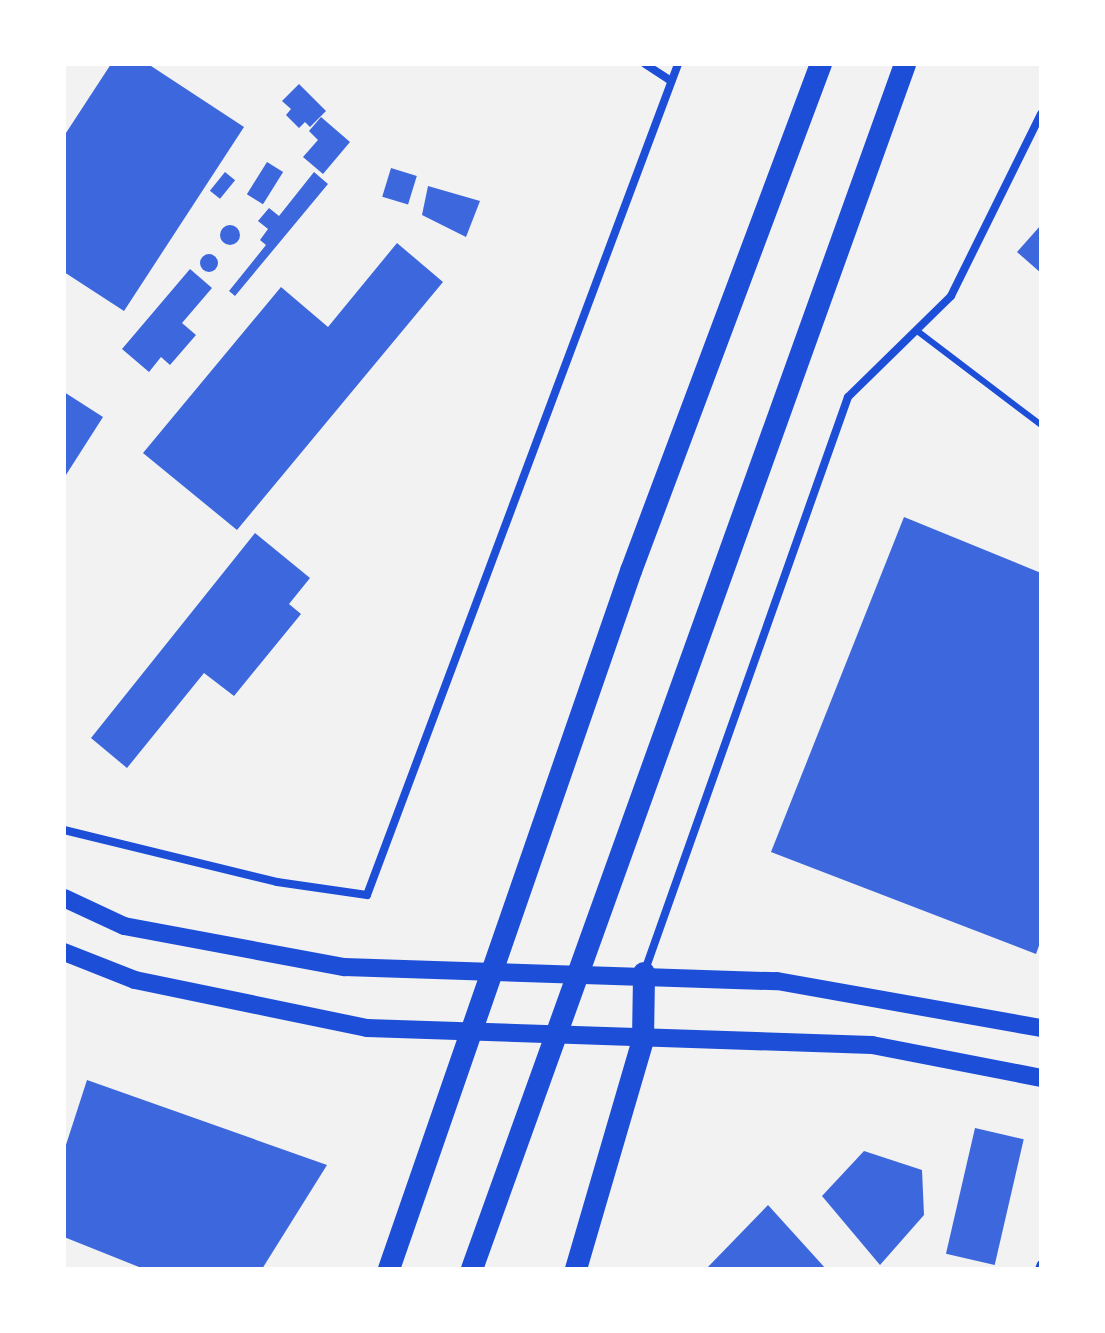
<!DOCTYPE html>
<html>
<head>
<meta charset="utf-8">
<style>
	body { margin:0 }
	#map { position:relative; width:1105px; height:1333px; overflow:hidden; background:#f2f2f2; font-family:"Nunito Sans",sans-serif }
	div>[style] { position:absolute }
	[style*='--x'] { left:calc(var(--x)*1px); top:calc(var(--y)*1px); width:calc(var(--w)*1px); rotate:calc(var(--a)*1deg) }
	.building>* { inset:0; background:#3d67dc; transform-origin:0 0 }
	.round { border-radius:50% }
	.service>* { height:6px; margin:-3px; padding:0 3px; transform-origin:3px; border-radius:3px; background:#1d4ed8 }
	.minor>* { height:8px; margin:-4px; padding:0 4px; transform-origin:4px; border-radius:4px; background:#1d4ed8 }
	.primary>* { height:18px; margin:-9px; padding:0 9px; transform-origin:9px; border-radius:9px; background:#1d4ed8 }
	.motorway>* { height:22px; margin:-11px; padding:0 11px; transform-origin:11px; border-radius:11px; background:#1d4ed8 }
	span { translate:-50% -50%; white-space:nowrap; text-align:center; line-height:1.15; -webkit-text-stroke:8px #fff; paint-order:stroke }
	.frame { position:absolute; inset:0; border:66px solid #fff; pointer-events:none }
</style>
</head>
<body>
<div id="map">
	<div class="building">
		<i style="clip-path:polygon(111px 64px,148px 64px,244px 127px,124px 311px,64px 272px,64px 136px)"></i>
		<i style="clip-path:polygon(299px 84px,326px 111px,310px 127px,305px 122px,299px 128px,286px 115px,291px 109px,282px 101px)"></i>
		<i style="clip-path:polygon(321px 117px,350px 142px,323px 174px,303px 157px,318px 140px,309px 131px)"></i>
		<i style="left:267px;top:162px;width:19px;height:38px;rotate:32deg"></i>
		<i style="left:391px;top:168px;width:27px;height:30px;rotate:17deg"></i>
		<i style="left:225px;top:172px;width:13px;height:24px;rotate:39deg"></i>
		<i style="clip-path:polygon(314px 172px,328px 184px,235px 296px,229px 291px,266px 245px,260px 240px,268px 229px,258px 221px,269px 208px,279px 216px)"></i>
		<i style="clip-path:polygon(428px 186px,480px 201px,466px 237px,422px 215px)"></i>
		<i style="clip-path:polygon(1041px 225px,1041px 273px,1017px 252px)"></i>
		<i class="round" style="left:220px;top:225px;width:20px;height:20px"></i>
		<i style="clip-path:polygon(397px 243px,443px 282px,237px 530px,143px 453px,281px 287px,328px 327px)"></i>
		<i class="round" style="left:200px;top:254px;width:18px;height:18px"></i>
		<i style="clip-path:polygon(190px 269px,212px 288px,182px 323px,196px 335px,170px 365px,161px 357px,149px 372px,122px 349px)"></i>
		<i style="clip-path:polygon(64px 392px,103px 417px,64px 478px)"></i>
		<i style="clip-path:polygon(904px 517px,1041px 573px,1041px 940px,1036px 954px,771px 852px)"></i>
		<i style="clip-path:polygon(255px 533px,310px 578px,289px 604px,301px 614px,234px 696px,204px 673px,127px 768px,91px 738px)"></i>
		<i style="clip-path:polygon(87px 1080px,327px 1165px,262px 1269px,144px 1269px,64px 1237px,64px 1151px)"></i>
		<i style="left:975px;top:1128px;width:50px;height:129px;rotate:13deg"></i>
		<i style="clip-path:polygon(864px 1151px,922px 1170px,924px 1215px,880px 1265px,822px 1196px)"></i>
		<i style="clip-path:polygon(768px 1205px,826px 1269px,706px 1269px)"></i>
	</div>
	<div class="service">
		<i style="--x:916;--y:330;--w:157;--a:37.2"></i>
	</div>
	<div class="minor">
		<i style="--x:645;--y:64;--w:31;--a:33"></i>
		<i style="--x:64;--y:830;--w:219;--a:13.7"></i>
		<i style="--x:277;--y:882;--w:91;--a:8.2"></i>
		<i style="--x:367;--y:895;--w:887;--a:-69.48"></i>
		<i style="--x:644;--y:973;--w:611;--a:-70.5"></i>
		<i style="--x:848;--y:397;--w:144;--a:-44.4"></i>
		<i style="--x:951;--y:296;--w:203;--a:-63.7"></i>
		<i style="--x:1039;--y:1269;--w:5;--a:-68"></i>
	</div>
	<div class="primary">
		<i style="--x:64;--y:898;--w:66;--a:25"></i>
		<i style="--x:124;--y:926;--w:224;--a:10.6"></i>
		<i style="--x:344;--y:967;--w:433;--a:1.9"></i>
		<i style="--x:777;--y:981;--w:268;--a:10.1"></i>
		<i style="--x:64;--y:952;--w:76;--a:21.5"></i>
		<i style="--x:135;--y:980;--w:237;--a:11.7"></i>
		<i style="--x:367;--y:1028;--w:505;--a:1.93"></i>
		<i style="--x:872;--y:1045;--w:172;--a:11"></i>
	</div>
	<div class="motorway">
		<i style="--x:389;--y:1269;--w:739;--a:-70.88"></i>
		<i style="--x:631;--y:571;--w:541;--a:-69.46"></i>
		<i style="--x:472;--y:1269;--w:1280;--a:-70.23"></i>
		<i style="--x:576;--y:1269;--w:239;--a:-73.7"></i>
		<i style="--x:643;--y:1040;--w:67;--a:-89.1"></i>
	</div>
	<div class="frame"></div>
</div>
</body>
</html>
